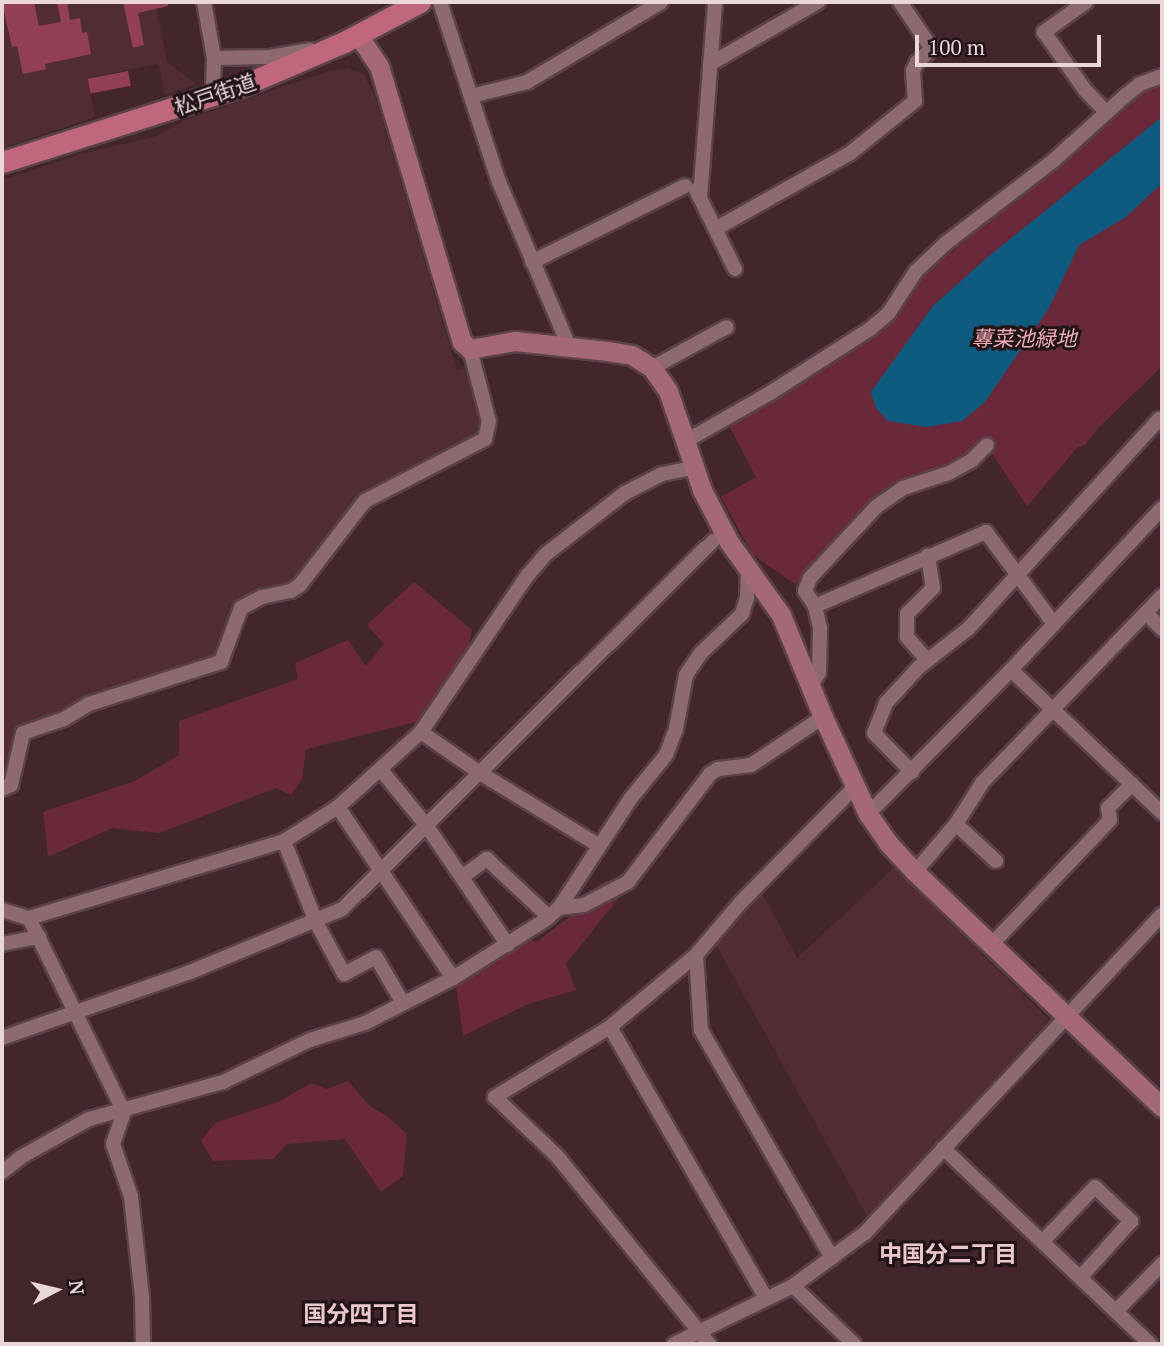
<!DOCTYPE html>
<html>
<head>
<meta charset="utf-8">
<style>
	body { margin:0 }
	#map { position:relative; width:1164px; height:1346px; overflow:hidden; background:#43262c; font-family:"PT Serif","Noto Sans JP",serif }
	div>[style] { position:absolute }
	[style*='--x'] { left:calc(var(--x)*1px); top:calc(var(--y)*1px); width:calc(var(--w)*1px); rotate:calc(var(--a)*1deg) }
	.built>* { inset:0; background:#512c34 }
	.green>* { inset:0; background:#6a293b }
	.water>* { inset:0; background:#0e5b7f }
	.building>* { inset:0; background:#934056; transform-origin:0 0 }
	.roads { filter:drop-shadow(2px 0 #5a4248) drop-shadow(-2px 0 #5a4248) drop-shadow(0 2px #5a4248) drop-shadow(0 -2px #5a4248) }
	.street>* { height:14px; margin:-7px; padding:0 7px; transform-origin:7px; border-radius:7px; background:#8c6a70 }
	.secondary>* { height:19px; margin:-9.5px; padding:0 9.5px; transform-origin:9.5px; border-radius:9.5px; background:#a56876 }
	.primary>* { height:21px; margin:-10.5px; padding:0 10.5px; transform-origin:10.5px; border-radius:10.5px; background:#be677d }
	span { translate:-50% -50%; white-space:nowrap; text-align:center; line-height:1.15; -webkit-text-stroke:6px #211416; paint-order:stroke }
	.street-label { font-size:21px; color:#ead7da }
	.park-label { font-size:21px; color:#f1aab8; font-style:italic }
	.neighbourhood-label { font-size:23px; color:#edc7ce; font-weight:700 }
	.frame { position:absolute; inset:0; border:4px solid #ead7da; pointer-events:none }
	.north { position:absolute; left:21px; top:1255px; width:70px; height:70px; -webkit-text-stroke:5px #211416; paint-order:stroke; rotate:83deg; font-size:19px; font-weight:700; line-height:28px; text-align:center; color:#ead7da }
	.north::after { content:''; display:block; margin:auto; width:24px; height:32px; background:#ead7da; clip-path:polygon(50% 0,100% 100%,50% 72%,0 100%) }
	.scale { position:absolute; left:915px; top:35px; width:186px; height:32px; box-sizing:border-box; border:4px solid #ead7da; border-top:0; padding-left:9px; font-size:21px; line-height:24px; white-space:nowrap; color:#ead7da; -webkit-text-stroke:5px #211416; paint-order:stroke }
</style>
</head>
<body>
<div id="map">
	<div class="built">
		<i style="clip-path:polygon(2px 2px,155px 2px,167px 62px,196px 84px,165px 95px,159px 66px,156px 64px,87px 78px,95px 117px,2px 148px)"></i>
		<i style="clip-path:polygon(348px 68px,364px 75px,376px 99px,457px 371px,468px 367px,484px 418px,483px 430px,476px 439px,362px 498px,298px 581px,242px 601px,219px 659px,17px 732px,9px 773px,2px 782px,2px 180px,85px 153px,154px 137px,186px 120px,333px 70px)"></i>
		<i style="clip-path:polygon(895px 867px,1049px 1020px,868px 1218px,716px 945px,762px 893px,797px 958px)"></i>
	</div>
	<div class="green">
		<i style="clip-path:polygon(1162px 84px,1162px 366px,1097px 429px,1086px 444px,1077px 448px,1027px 506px,987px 446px,972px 460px,903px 488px,805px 591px,753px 555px,721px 497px,756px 477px,728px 424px,878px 333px,904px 306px,923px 276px,1144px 91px)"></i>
		<i style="clip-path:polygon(414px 582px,472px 630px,467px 652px,420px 721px,306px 749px,302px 779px,291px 795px,276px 788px,159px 833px,112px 828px,48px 857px,43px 812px,135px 781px,179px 755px,179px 721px,298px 679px,295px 663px,348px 640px,366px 666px,384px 644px,367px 625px)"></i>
		<i style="clip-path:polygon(606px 881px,611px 881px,620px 896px,566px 964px,576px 990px,528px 1004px,463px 1036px,456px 986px,528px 939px,537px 942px,578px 910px,585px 895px)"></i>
		<i style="clip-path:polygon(348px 1081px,371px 1107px,387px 1116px,407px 1134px,403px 1176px,381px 1192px,345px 1139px,287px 1144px,273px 1159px,213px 1161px,201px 1141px,215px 1123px,278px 1102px,311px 1083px,327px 1089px)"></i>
	</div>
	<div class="water">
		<i style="clip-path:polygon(1162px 117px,1162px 183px,1126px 217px,1079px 245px,1049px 308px,985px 402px,962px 421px,927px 427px,888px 421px,876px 408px,871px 392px,933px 306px,989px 256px)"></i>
	</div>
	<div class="building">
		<i style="clip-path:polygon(2px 2px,34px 2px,39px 26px,61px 22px,57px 3px,67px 2px,70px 20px,80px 18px,82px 33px,87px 32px,91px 54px,45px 64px,46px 69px,23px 74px,17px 46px,12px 47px)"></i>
		<i style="clip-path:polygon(123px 2px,168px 2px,168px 6px,138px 13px,144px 45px,133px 48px)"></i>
		<i style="left:128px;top:71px;width:15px;height:41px;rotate:79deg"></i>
	</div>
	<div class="roads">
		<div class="street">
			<i style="--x:204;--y:2;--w:57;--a:79.9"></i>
			<i style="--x:214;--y:58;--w:23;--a:92"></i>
			<i style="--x:213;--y:81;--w:15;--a:74"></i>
			<i style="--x:440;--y:2;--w:189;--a:71.9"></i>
			<i style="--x:499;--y:182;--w:178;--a:66.9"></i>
			<i style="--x:1086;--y:2;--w:52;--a:144.5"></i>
			<i style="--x:1044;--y:32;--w:71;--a:54.7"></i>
			<i style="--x:1085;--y:90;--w:30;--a:46"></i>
			<i style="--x:214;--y:58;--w:56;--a:-1"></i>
			<i style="--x:270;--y:57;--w:41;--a:-9.9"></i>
			<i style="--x:710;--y:64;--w:125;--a:-29.9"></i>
			<i style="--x:471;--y:96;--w:58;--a:-14"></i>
			<i style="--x:527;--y:82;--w:156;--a:-30.8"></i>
			<i style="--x:696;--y:190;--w:88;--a:63.7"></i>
			<i style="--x:700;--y:198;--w:197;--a:-85.6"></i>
			<i style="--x:717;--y:228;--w:151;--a:-29.3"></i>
			<i style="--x:849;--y:154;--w:85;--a:-38.8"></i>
			<i style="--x:915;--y:101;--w:30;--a:-94"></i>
			<i style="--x:913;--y:71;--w:10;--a:-66"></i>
			<i style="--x:917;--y:62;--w:20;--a:-41"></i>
			<i style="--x:932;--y:49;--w:57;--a:-124.2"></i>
			<i style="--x:532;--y:262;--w:171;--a:-26.4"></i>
			<i style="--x:652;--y:368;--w:85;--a:-28.7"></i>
			<i style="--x:686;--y:441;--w:97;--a:-29.7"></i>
			<i style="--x:770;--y:393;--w:119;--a:-32.6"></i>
			<i style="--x:870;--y:329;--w:23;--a:-40"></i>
			<i style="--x:888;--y:314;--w:51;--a:-56.9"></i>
			<i style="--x:916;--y:271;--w:41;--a:-43"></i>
			<i style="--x:946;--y:243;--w:136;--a:-37.5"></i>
			<i style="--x:1054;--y:160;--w:97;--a:-42.1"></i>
			<i style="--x:1126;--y:95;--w:18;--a:-38"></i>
			<i style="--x:1140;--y:84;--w:23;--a:-20"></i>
			<i style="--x:815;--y:606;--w:186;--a:-23.4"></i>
			<i style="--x:986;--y:532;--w:114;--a:53.5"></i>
			<i style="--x:1146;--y:613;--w:23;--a:45"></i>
			<i style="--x:927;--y:660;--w:30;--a:-131"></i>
			<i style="--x:907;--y:637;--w:23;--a:-90"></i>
			<i style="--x:907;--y:614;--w:37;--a:-45"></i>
			<i style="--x:933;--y:588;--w:33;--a:-99"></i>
			<i style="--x:1011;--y:670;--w:208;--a:43.4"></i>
			<i style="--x:811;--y:686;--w:16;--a:-60"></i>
			<i style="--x:819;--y:672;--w:44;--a:-88.7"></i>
			<i style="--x:820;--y:628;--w:23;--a:-103"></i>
			<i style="--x:815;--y:606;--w:18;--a:-124"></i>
			<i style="--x:805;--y:591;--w:14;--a:-69"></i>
			<i style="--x:810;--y:578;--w:97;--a:-47.1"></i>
			<i style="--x:876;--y:507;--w:33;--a:-35"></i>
			<i style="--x:903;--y:488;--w:48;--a:-18.1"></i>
			<i style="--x:949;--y:473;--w:26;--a:-29"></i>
			<i style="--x:972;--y:460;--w:21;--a:-45"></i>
			<i style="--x:421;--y:732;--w:72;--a:34.8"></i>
			<i style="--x:480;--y:773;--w:138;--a:31.4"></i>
			<i style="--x:381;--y:770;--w:71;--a:50.7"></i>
			<i style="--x:426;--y:825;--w:145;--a:55.7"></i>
			<i style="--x:912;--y:772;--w:54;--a:-134.3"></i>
			<i style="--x:874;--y:733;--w:32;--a:-68"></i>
			<i style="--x:886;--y:703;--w:49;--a:-47.5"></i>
			<i style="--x:919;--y:667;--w:63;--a:-38"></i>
			<i style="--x:969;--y:628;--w:282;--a:-47.7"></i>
			<i style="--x:1159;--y:419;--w:4;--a:45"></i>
			<i style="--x:2;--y:789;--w:10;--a:-24"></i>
			<i style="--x:11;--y:785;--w:53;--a:-77"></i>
			<i style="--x:23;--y:733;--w:43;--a:-18.9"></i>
			<i style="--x:64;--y:719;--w:29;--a:-31"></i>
			<i style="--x:89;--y:704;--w:139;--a:-17.7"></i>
			<i style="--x:221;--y:662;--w:58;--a:-69.7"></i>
			<i style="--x:241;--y:608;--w:24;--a:-28"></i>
			<i style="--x:262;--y:597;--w:30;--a:-12"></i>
			<i style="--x:291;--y:591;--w:11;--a:-34"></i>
			<i style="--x:300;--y:585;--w:106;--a:-52.3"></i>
			<i style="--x:365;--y:501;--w:135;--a:-27.3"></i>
			<i style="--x:485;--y:439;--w:17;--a:-77"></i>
			<i style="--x:489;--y:422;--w:75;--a:-104.6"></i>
			<i style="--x:338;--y:807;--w:206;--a:56.1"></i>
			<i style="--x:868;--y:814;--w:203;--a:-45.2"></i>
			<i style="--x:1011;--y:670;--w:221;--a:-47"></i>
			<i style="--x:284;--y:841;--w:87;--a:68.4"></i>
			<i style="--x:316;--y:922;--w:59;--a:61.7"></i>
			<i style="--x:344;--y:974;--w:36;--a:-28"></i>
			<i style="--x:376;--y:957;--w:53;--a:59.6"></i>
			<i style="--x:996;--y:861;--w:54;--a:-137.2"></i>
			<i style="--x:956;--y:824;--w:49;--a:-57.6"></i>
			<i style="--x:982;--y:783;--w:260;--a:-46.1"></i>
			<i style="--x:915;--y:872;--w:63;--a:-49.5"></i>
			<i style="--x:462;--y:877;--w:31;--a:-36"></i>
			<i style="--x:487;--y:859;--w:85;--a:43.1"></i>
			<i style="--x:559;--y:908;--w:25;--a:-7"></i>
			<i style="--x:584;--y:905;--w:50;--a:-27.6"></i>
			<i style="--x:628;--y:882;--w:136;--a:-52.8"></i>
			<i style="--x:710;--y:774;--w:9;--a:-32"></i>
			<i style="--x:718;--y:769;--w:33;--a:-7"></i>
			<i style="--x:751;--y:765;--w:87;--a:-33.7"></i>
			<i style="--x:2;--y:910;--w:28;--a:17"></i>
			<i style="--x:29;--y:918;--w:266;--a:-16.8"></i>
			<i style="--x:284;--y:841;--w:64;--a:-32.2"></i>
			<i style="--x:338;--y:807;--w:112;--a:-42.1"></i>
			<i style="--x:421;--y:732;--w:189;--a:-55.8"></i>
			<i style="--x:527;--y:576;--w:29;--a:-49"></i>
			<i style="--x:546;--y:554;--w:100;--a:-37.7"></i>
			<i style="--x:625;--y:493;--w:42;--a:-27.2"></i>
			<i style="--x:662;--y:474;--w:32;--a:-11"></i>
			<i style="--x:29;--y:918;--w:216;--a:63.9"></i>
			<i style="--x:124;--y:1112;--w:34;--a:109"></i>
			<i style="--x:113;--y:1144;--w:56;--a:71.2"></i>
			<i style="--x:131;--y:1197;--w:100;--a:83.7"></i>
			<i style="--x:142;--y:1296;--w:48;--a:88.8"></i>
			<i style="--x:2;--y:944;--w:38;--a:-11"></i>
			<i style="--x:990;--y:946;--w:174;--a:-46.4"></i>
			<i style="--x:1110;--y:820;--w:12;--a:-99"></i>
			<i style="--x:1108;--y:808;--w:34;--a:-45"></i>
			<i style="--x:696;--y:955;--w:112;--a:140.1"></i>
			<i style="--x:610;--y:1027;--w:135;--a:148.7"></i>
			<i style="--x:495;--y:1097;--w:86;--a:43.6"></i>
			<i style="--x:557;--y:1156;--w:242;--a:51"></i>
			<i style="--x:610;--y:1027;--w:313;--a:60.1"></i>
			<i style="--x:2;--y:1038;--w:199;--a:-19.3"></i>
			<i style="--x:190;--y:972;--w:165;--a:-22.5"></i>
			<i style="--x:342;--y:909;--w:523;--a:-44.77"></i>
			<i style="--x:943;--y:1148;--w:285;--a:43.4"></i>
			<i style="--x:2;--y:1172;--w:24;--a:-38"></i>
			<i style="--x:21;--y:1157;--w:78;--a:-29.2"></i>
			<i style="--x:89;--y:1119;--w:139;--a:-15.4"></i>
			<i style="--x:223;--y:1082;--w:97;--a:-25.8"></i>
			<i style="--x:310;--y:1040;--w:58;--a:-17.2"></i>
			<i style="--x:365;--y:1023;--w:99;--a:-27.1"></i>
			<i style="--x:453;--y:978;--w:109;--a:-32.2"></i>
			<i style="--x:545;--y:920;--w:18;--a:-41"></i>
			<i style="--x:559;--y:908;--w:131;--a:-56.8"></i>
			<i style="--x:631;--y:798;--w:55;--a:-50.9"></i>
			<i style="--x:666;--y:755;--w:28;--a:-69"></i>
			<i style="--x:676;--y:729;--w:55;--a:-79.5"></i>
			<i style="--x:686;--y:675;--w:27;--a:-56"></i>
			<i style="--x:701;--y:653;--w:57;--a:-43.6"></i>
			<i style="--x:742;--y:614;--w:17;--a:-73"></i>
			<i style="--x:747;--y:598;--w:30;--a:-88"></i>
			<i style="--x:1042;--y:1242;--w:76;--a:-46.1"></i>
			<i style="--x:1095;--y:1187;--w:50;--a:43.4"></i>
			<i style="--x:1131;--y:1221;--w:76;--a:131.8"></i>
			<i style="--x:832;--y:1258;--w:263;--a:-119.9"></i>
			<i style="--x:701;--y:1030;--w:75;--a:-93.8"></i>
			<i style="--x:696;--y:955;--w:71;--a:-49.6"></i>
			<i style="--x:742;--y:901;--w:159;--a:-45.3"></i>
			<i style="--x:793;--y:1286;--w:84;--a:43.6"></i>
			<i style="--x:1116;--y:1311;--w:66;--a:-45.6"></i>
			<i style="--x:674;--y:1344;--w:132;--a:-26"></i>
			<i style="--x:793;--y:1286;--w:89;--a:-36.4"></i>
			<i style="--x:865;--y:1233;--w:435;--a:-47"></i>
		</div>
		<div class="secondary">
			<i style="--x:358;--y:35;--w:37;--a:56"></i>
			<i style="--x:379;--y:66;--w:288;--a:73.3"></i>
			<i style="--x:462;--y:342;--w:11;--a:41"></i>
			<i style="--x:470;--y:349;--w:46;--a:-10.1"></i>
			<i style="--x:515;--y:341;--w:93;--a:6.2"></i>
			<i style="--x:607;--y:351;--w:25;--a:9"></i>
			<i style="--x:632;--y:355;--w:24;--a:33"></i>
			<i style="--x:652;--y:368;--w:28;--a:55"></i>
			<i style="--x:668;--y:391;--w:105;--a:71"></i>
			<i style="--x:702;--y:490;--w:59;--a:62.6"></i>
			<i style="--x:729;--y:542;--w:90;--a:54.5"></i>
			<i style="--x:781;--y:615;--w:110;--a:67.6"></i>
			<i style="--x:823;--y:717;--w:107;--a:65.1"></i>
			<i style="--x:868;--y:814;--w:35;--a:55"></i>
			<i style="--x:888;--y:843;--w:40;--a:47"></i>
			<i style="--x:915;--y:872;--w:341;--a:43.6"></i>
		</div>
		<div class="primary">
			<i style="--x:2;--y:162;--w:249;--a:-17.6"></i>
			<i style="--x:239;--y:87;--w:114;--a:-23.2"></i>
			<i style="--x:344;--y:42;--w:86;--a:-27.8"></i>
		</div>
	</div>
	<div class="street-label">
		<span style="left:215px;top:94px;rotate:-19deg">松戸街道</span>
	</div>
	<div class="park-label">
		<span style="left:1024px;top:338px">蓴菜池緑地</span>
	</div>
	<div class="neighbourhood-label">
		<span style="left:948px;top:1254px">中国分二丁目</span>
		<span style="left:361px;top:1314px">国分四丁目</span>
	</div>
	<div class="frame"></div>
	<div class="north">N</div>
	<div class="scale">100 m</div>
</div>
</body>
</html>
